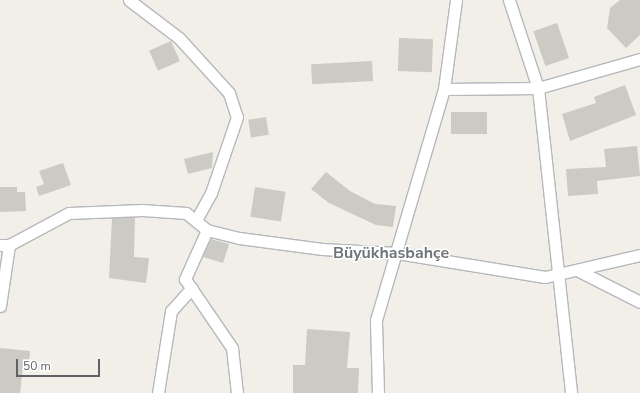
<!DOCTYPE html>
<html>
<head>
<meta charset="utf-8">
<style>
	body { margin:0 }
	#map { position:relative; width:640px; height:393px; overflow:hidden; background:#f1efe8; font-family:"Nunito Sans",sans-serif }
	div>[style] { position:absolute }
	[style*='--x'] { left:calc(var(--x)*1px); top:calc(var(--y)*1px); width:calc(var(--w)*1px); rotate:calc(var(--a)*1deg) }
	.building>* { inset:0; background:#cccac5; transform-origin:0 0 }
	.roads { filter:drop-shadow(1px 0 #b5b8bc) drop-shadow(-1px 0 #b5b8bc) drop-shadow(0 1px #b5b8bc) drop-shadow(0 -1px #b5b8bc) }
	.street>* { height:11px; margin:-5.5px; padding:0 5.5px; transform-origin:5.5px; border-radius:5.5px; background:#fff }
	span { translate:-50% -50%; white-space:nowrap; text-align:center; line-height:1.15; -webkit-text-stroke:3px #fff; paint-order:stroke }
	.district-label { font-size:16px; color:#70757a; font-weight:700 }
	.scale { position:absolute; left:16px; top:359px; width:84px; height:18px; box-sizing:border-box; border:2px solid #5f6368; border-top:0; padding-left:5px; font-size:12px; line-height:14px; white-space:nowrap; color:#5f6368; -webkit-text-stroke:3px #fff; paint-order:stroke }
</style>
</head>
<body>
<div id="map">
	<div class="building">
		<i style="clip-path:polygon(620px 0,640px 0,640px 35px,626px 48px,607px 28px,610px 8px)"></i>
		<i style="left:557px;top:23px;width:37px;height:25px;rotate:71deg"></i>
		<i style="left:399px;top:38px;width:34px;height:33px;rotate:2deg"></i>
		<i style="left:171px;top:41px;width:22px;height:24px;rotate:66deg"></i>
		<i style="left:372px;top:61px;width:20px;height:61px;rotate:87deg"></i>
		<i style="clip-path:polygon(625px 85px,636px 115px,570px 141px,562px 114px,596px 103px,594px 97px)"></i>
		<i style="left:451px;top:112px;width:36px;height:22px"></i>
		<i style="left:266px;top:117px;width:18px;height:18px;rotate:81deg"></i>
		<i style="clip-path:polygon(637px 146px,640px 176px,597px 181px,598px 194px,568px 196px,566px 169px,606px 167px,604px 149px)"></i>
		<i style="clip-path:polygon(213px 152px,212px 168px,188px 174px,184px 159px)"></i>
		<i style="clip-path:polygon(63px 163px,71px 185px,39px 196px,36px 187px,44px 184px,39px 171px)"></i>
		<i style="clip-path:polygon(326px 172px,350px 191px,375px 204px,396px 206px,393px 227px,376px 225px,329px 203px,311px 189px)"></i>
		<i style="clip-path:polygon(0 187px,17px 187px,17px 192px,25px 192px,26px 211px,0 212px)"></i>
		<i style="left:255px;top:187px;width:31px;height:30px;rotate:9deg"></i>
		<i style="clip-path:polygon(112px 218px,135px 218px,134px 257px,149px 258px,146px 283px,109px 278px)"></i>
		<i style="clip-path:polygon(211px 239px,229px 244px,223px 263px,203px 257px)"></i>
		<i style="clip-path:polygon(307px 329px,350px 332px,347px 368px,359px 368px,358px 393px,293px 393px,293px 365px,305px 365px)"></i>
		<i style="clip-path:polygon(0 348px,30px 351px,29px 367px,23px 367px,20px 393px,0 393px)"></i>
	</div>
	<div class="roads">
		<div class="street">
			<i style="--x:129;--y:0;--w:63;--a:37.2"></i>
			<i style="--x:179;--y:38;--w:74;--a:47.7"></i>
			<i style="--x:229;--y:93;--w:25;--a:72"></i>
			<i style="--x:237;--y:117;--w:80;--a:108.9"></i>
			<i style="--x:211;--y:193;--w:31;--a:119"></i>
			<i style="--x:509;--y:0;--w:93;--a:71.8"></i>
			<i style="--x:538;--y:88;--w:307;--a:83.8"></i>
			<i style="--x:444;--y:89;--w:94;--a:-0.6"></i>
			<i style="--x:538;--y:88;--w:106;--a:-15.9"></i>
			<i style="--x:207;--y:230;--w:54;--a:114.2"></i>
			<i style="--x:185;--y:279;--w:83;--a:55.7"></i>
			<i style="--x:232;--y:348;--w:45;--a:83.7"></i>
			<i style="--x:0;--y:245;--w:9;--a:0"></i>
			<i style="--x:9;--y:245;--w:68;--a:-28.1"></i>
			<i style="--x:69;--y:213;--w:73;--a:-2.4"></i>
			<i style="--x:142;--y:210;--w:44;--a:3.9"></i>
			<i style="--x:186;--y:213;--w:27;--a:39"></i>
			<i style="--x:207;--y:230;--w:33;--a:14"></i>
			<i style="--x:239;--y:238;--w:84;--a:7.5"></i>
			<i style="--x:322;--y:249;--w:75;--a:3.1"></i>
			<i style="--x:397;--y:253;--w:150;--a:9.2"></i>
			<i style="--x:545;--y:277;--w:98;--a:-13"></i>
			<i style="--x:579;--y:271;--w:68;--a:26.9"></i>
			<i style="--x:0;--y:306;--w:62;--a:-81.6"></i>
			<i style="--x:158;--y:393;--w:83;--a:-81"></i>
			<i style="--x:171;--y:311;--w:31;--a:-48"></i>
			<i style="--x:378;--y:393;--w:73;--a:-91.6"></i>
			<i style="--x:376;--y:320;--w:241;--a:-73.6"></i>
			<i style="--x:444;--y:89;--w:90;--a:-82.3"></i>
		</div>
	</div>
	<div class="district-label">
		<span style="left:391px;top:253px">Büyükhasbahçe</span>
	</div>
	<div class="scale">50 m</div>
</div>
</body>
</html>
